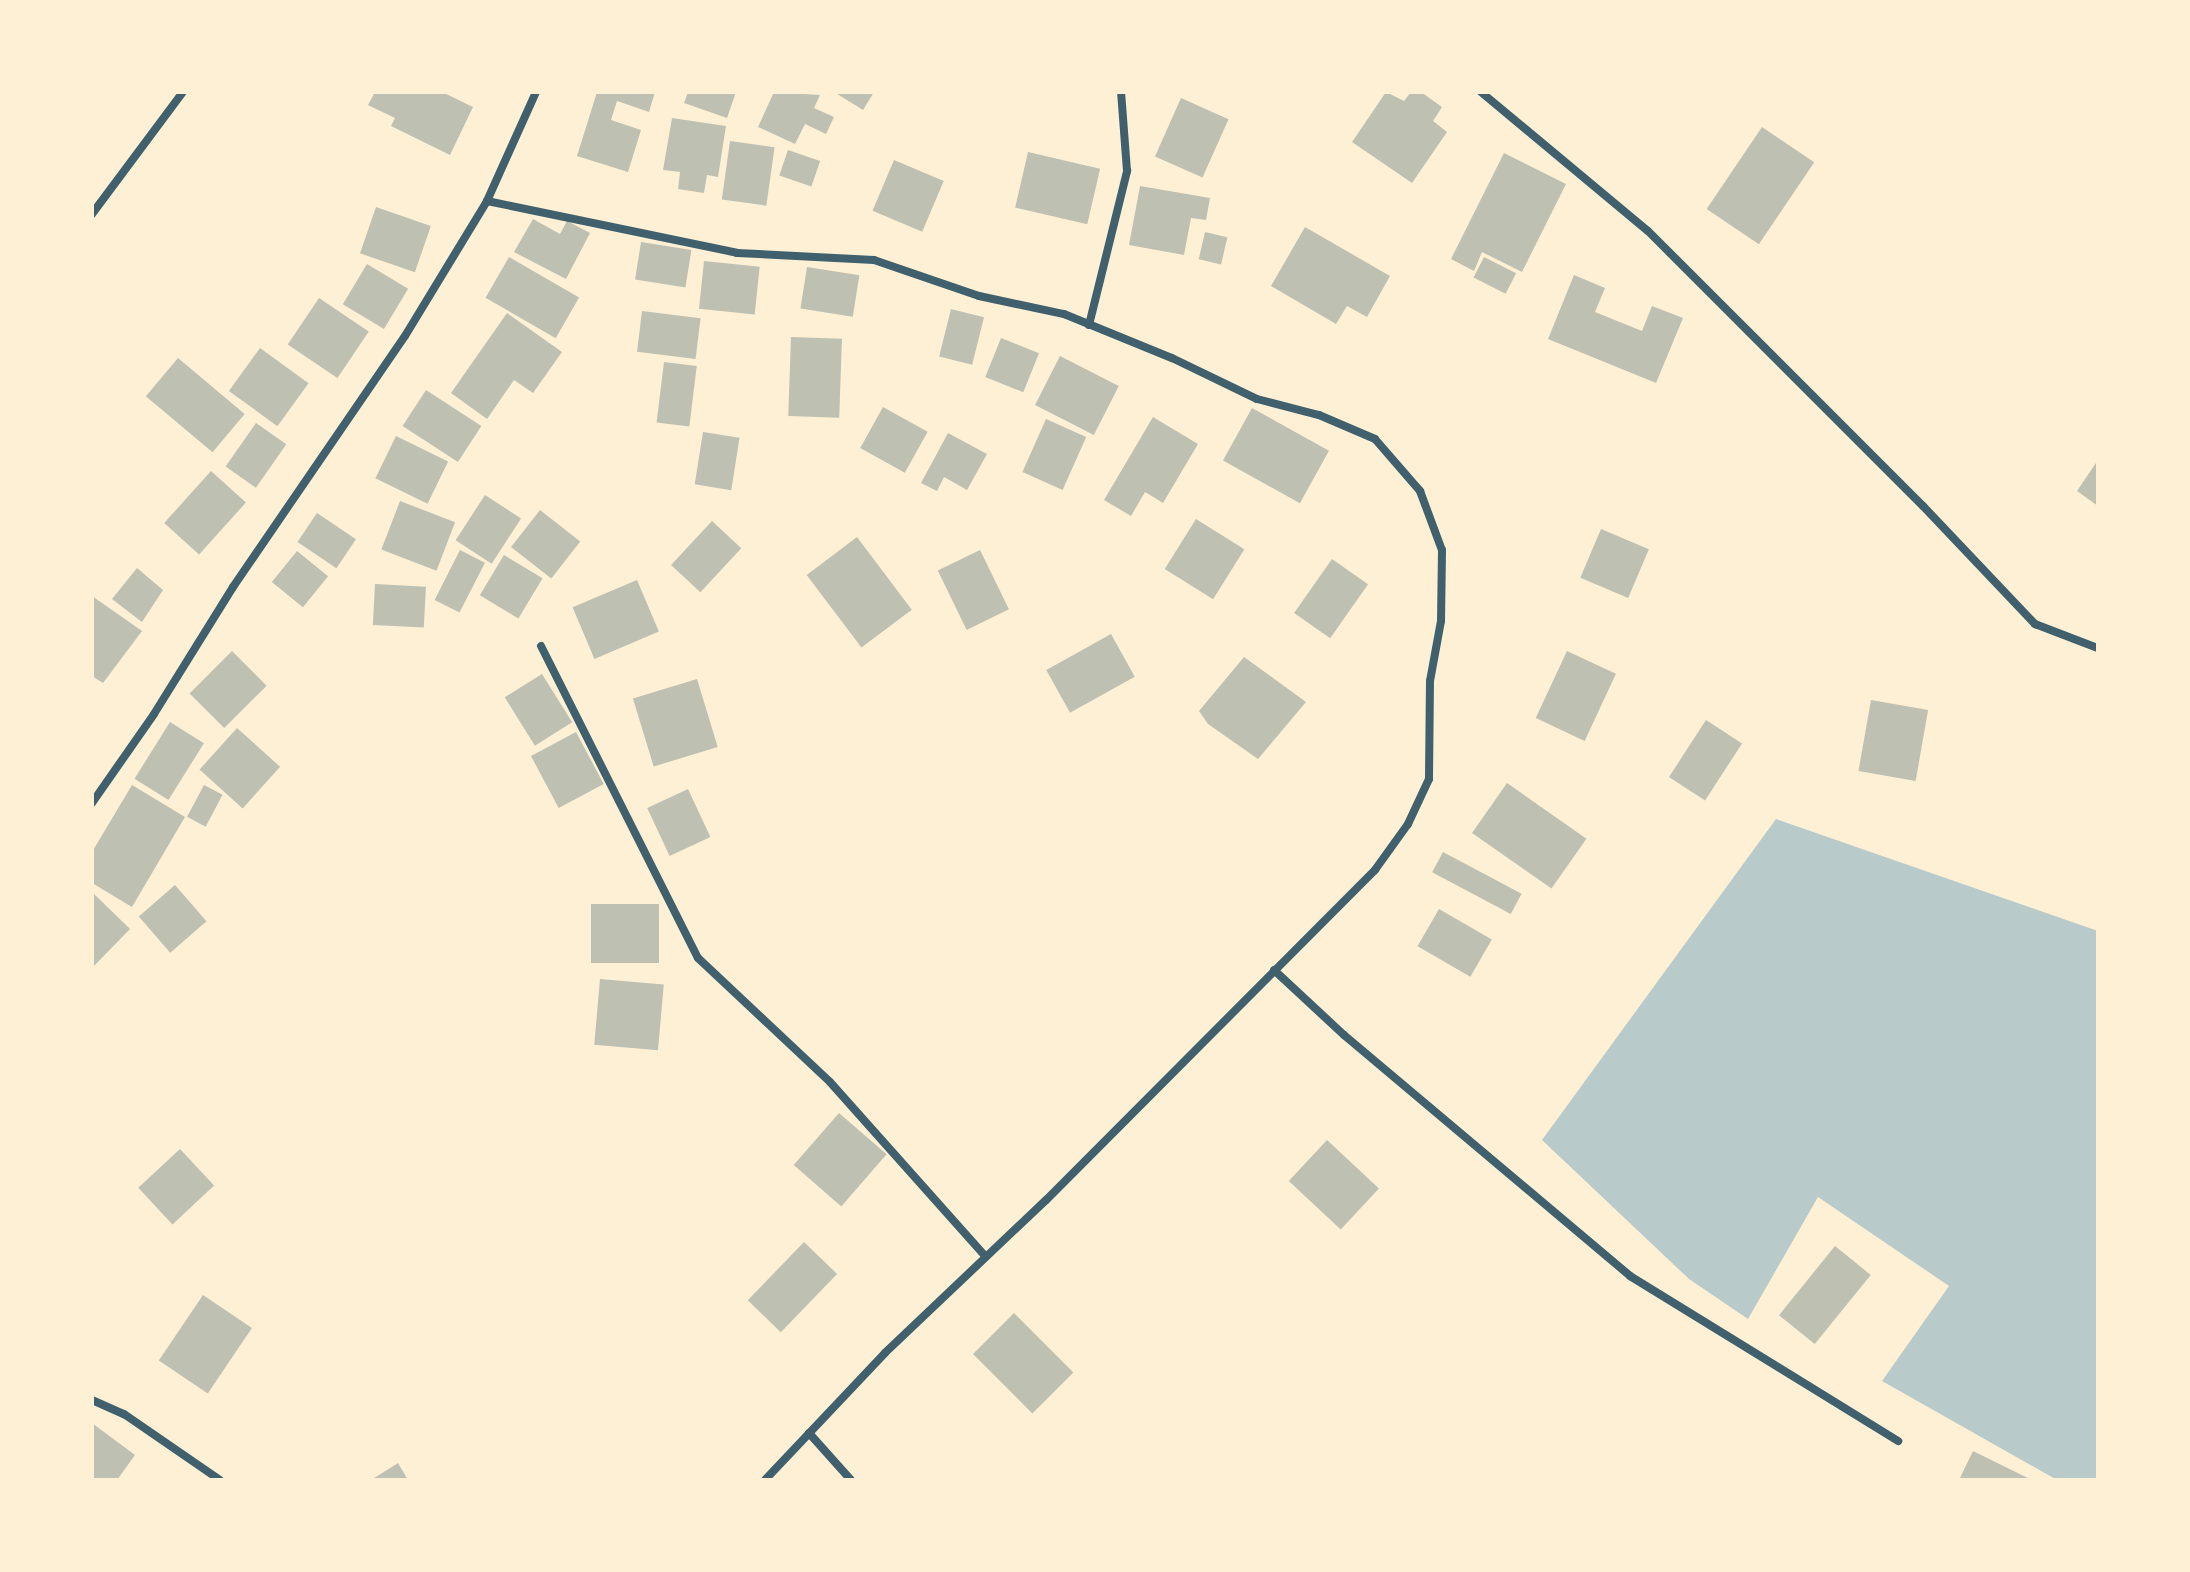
<!DOCTYPE html>
<html>
<head>
<meta charset="utf-8">
<style>
	body { margin:0 }
	#map { position:relative; width:2190px; height:1572px; overflow:hidden; background:#fdf0d5; font-family:Rubik,sans-serif }
	div>[style] { position:absolute }
	[style*='--x'] { left:calc(var(--x)*1px); top:calc(var(--y)*1px); width:calc(var(--w)*1px); rotate:calc(var(--a)*1deg) }
	.green>* { inset:0; background:#b9caca }
	.building>* { inset:0; background:#bec0b2; transform-origin:0 0 }
	.minor>* { height:8px; margin:-4px; padding:0 4px; transform-origin:4px; border-radius:4px; background:#3f606c }
	span { translate:-50% -50%; white-space:nowrap; text-align:center; line-height:1.15; -webkit-text-stroke:8px #fdf0d5; paint-order:stroke }
	.frame { position:absolute; inset:0; border:94px solid #fdf0d5; pointer-events:none }
</style>
</head>
<body>
<div id="map">
	<div class="green">
		<i style="clip-path:polygon(1776px 819px,2098px 931px,2098px 1480px,2057px 1480px,1882px 1381px,1949px 1286px,1818px 1197px,1748px 1319px,1689px 1279px,1542px 1140px)"></i>
	</div>
	<div class="building">
		<i style="clip-path:polygon(375px 92px,442px 92px,473px 107px,450px 155px,391px 126px,395px 118px,368px 105px)"></i>
		<i style="clip-path:polygon(597px 92px,655px 92px,649px 112px,617px 101px,611px 120px,641px 130px,628px 172px,577px 156px)"></i>
		<i style="clip-path:polygon(688px 92px,736px 92px,727px 118px,684px 103px)"></i>
		<i style="clip-path:polygon(774px 92px,820px 95px,814px 108px,834px 117px,826px 134px,805px 124px,795px 144px,758px 127px)"></i>
		<i style="clip-path:polygon(834px 92px,874px 92px,863px 110px)"></i>
		<i style="clip-path:polygon(1386px 92px,1404px 101px,1411px 92px,1421px 92px,1442px 107px,1433px 121px,1447px 132px,1412px 183px,1352px 142px)"></i>
		<i style="left:1181px;top:98px;width:52px;height:64px;rotate:24deg"></i>
		<i style="clip-path:polygon(672px 118px,726px 126px,718px 177px,707px 175px,704px 193px,678px 189px,680px 172px,663px 170px)"></i>
		<i style="left:1762px;top:127px;width:63px;height:99px;rotate:34deg"></i>
		<i style="left:730px;top:141px;width:45px;height:59px;rotate:8deg"></i>
		<i style="left:788px;top:150px;width:34px;height:27px;rotate:19deg"></i>
		<i style="left:1028px;top:152px;width:74px;height:57px;rotate:13deg"></i>
		<i style="clip-path:polygon(1504px 153px,1566px 184px,1522px 272px,1482px 252px,1474px 271px,1451px 259px)"></i>
		<i style="left:894px;top:160px;width:54px;height:55px;rotate:23deg"></i>
		<i style="clip-path:polygon(1140px 186px,1210px 198px,1206px 220px,1191px 218px,1184px 255px,1129px 245px)"></i>
		<i style="left:376px;top:207px;width:58px;height:49px;rotate:19deg"></i>
		<i style="clip-path:polygon(533px 219px,560px 234px,567px 221px,590px 233px,566px 279px,514px 252px)"></i>
		<i style="clip-path:polygon(1305px 227px,1390px 276px,1367px 317px,1347px 306px,1336px 324px,1271px 286px)"></i>
		<i style="left:1205px;top:232px;width:23px;height:28px;rotate:13deg"></i>
		<i style="left:641px;top:242px;width:51px;height:38px;rotate:9deg"></i>
		<i style="left:509px;top:257px;width:81px;height:47px;rotate:30deg"></i>
		<i style="left:1484px;top:257px;width:36px;height:23px;rotate:27deg"></i>
		<i style="left:704px;top:261px;width:56px;height:48px;rotate:6deg"></i>
		<i style="left:367px;top:264px;width:48px;height:47px;rotate:31deg"></i>
		<i style="left:807px;top:267px;width:53px;height:42px;rotate:9deg"></i>
		<i style="clip-path:polygon(1574px 275px,1605px 288px,1595px 312px,1642px 331px,1652px 306px,1683px 318px,1656px 383px,1548px 339px)"></i>
		<i style="left:319px;top:298px;width:60px;height:56px;rotate:34deg"></i>
		<i style="left:951px;top:309px;width:34px;height:49px;rotate:14deg"></i>
		<i style="left:642px;top:311px;width:59px;height:41px;rotate:7deg"></i>
		<i style="clip-path:polygon(507px 313px,562px 352px,533px 393px,514px 380px,487px 419px,451px 393px)"></i>
		<i style="left:791px;top:337px;width:51px;height:79px;rotate:2deg"></i>
		<i style="left:1001px;top:338px;width:41px;height:42px;rotate:22deg"></i>
		<i style="left:260px;top:348px;width:60px;height:53px;rotate:36deg"></i>
		<i style="left:1060px;top:356px;width:66px;height:55px;rotate:27deg"></i>
		<i style="left:178px;top:358px;width:87px;height:50px;rotate:40deg"></i>
		<i style="left:664px;top:362px;width:33px;height:61px;rotate:7deg"></i>
		<i style="left:426px;top:390px;width:66px;height:43px;rotate:33deg"></i>
		<i style="left:883px;top:407px;width:51px;height:47px;rotate:29deg"></i>
		<i style="left:1252px;top:408px;width:88px;height:60px;rotate:29deg"></i>
		<i style="clip-path:polygon(1153px 417px,1198px 444px,1163px 503px,1145px 492px,1131px 516px,1104px 500px)"></i>
		<i style="left:1046px;top:419px;width:44px;height:58px;rotate:24deg"></i>
		<i style="left:256px;top:423px;width:37px;height:53px;rotate:35deg"></i>
		<i style="left:703px;top:432px;width:37px;height:53px;rotate:9deg"></i>
		<i style="clip-path:polygon(948px 433px,987px 454px,967px 490px,944px 477px,937px 491px,921px 483px)"></i>
		<i style="left:396px;top:436px;width:58px;height:47px;rotate:26deg"></i>
		<i style="clip-path:polygon(2098px 460px,2098px 506px,2077px 491px)"></i>
		<i style="left:211px;top:471px;width:47px;height:70px;rotate:42deg"></i>
		<i style="left:485px;top:495px;width:43px;height:54px;rotate:33deg"></i>
		<i style="left:400px;top:501px;width:59px;height:52px;rotate:21deg"></i>
		<i style="left:540px;top:510px;width:51px;height:47px;rotate:38deg"></i>
		<i style="left:317px;top:513px;width:47px;height:35px;rotate:34deg"></i>
		<i style="left:1196px;top:519px;width:57px;height:59px;rotate:32deg"></i>
		<i style="left:712px;top:521px;width:40px;height:60px;rotate:43deg"></i>
		<i style="left:1601px;top:529px;width:52px;height:53px;rotate:23deg"></i>
		<i style="left:857px;top:537px;width:91px;height:63px;rotate:53deg"></i>
		<i style="left:460px;top:550px;width:28px;height:56px;rotate:27deg"></i>
		<i style="left:980px;top:550px;width:66px;height:47px;rotate:64deg"></i>
		<i style="left:297px;top:551px;width:40px;height:40px;rotate:39deg"></i>
		<i style="left:504px;top:555px;width:45px;height:47px;rotate:31deg"></i>
		<i style="left:1332px;top:559px;width:44px;height:66px;rotate:35deg"></i>
		<i style="clip-path:polygon(137px 568px,163px 590px,142px 622px,112px 599px)"></i>
		<i style="left:637px;top:580px;width:56px;height:70px;rotate:67deg"></i>
		<i style="left:375px;top:584px;width:51px;height:41px;rotate:3deg"></i>
		<i style="clip-path:polygon(92px 596px,142px 631px,103px 683px,92px 676px)"></i>
		<i style="left:1111px;top:634px;width:49px;height:74px;rotate:61deg"></i>
		<i style="left:232px;top:651px;width:49px;height:60px;rotate:45deg"></i>
		<i style="left:1567px;top:651px;width:54px;height:74px;rotate:25deg"></i>
		<i style="clip-path:polygon(1244px 657px,1306px 702px,1258px 759px,1208px 724px,1199px 711px)"></i>
		<i style="left:542px;top:674px;width:57px;height:44px;rotate:58deg"></i>
		<i style="left:697px;top:679px;width:71px;height:67px;rotate:73deg"></i>
		<i style="left:1871px;top:700px;width:58px;height:72px;rotate:10deg"></i>
		<i style="left:1706px;top:720px;width:43px;height:68px;rotate:33deg"></i>
		<i style="left:170px;top:722px;width:40px;height:67px;rotate:32deg"></i>
		<i style="left:237px;top:728px;width:58px;height:56px;rotate:42deg"></i>
		<i style="left:576px;top:732px;width:59px;height:51px;rotate:62deg"></i>
		<i style="left:1507px;top:783px;width:97px;height:61px;rotate:35deg"></i>
		<i style="clip-path:polygon(132px 785px,185px 817px,132px 907px,92px 883px,92px 852px)"></i>
		<i style="left:204px;top:785px;width:21px;height:36px;rotate:28deg"></i>
		<i style="left:688px;top:789px;width:53px;height:45px;rotate:65deg"></i>
		<i style="left:1443px;top:852px;width:89px;height:23px;rotate:28deg"></i>
		<i style="left:175px;top:885px;width:48px;height:48px;rotate:49deg"></i>
		<i style="clip-path:polygon(92px 892px,130px 929px,92px 968px)"></i>
		<i style="left:659px;top:904px;width:59px;height:68px;rotate:90deg"></i>
		<i style="left:1439px;top:909px;width:61px;height:43px;rotate:30deg"></i>
		<i style="left:600px;top:979px;width:64px;height:66px;rotate:5deg"></i>
		<i style="left:839px;top:1113px;width:63px;height:69px;rotate:41deg"></i>
		<i style="left:1327px;top:1140px;width:71px;height:56px;rotate:43deg"></i>
		<i style="left:180px;top:1149px;width:50px;height:57px;rotate:47deg"></i>
		<i style="left:804px;top:1242px;width:46px;height:81px;rotate:44deg"></i>
		<i style="left:1835px;top:1246px;width:46px;height:89px;rotate:39deg"></i>
		<i style="left:203px;top:1295px;width:59px;height:79px;rotate:34deg"></i>
		<i style="left:1014px;top:1313px;width:84px;height:58px;rotate:45deg"></i>
		<i style="clip-path:polygon(92px 1423px,135px 1455px,117px 1480px,92px 1480px)"></i>
		<i style="clip-path:polygon(1973px 1451px,2032px 1480px,1959px 1480px)"></i>
		<i style="clip-path:polygon(398px 1463px,408px 1480px,371px 1480px)"></i>
	</div>
	<div class="minor">
		<i style="--x:1481;--y:92;--w:217;--a:39.8"></i>
		<i style="--x:1648;--y:231;--w:389;--a:45"></i>
		<i style="--x:1923;--y:506;--w:163;--a:46.5"></i>
		<i style="--x:2035;--y:624;--w:67;--a:20.9"></i>
		<i style="--x:487;--y:201;--w:255;--a:11.7"></i>
		<i style="--x:737;--y:253;--w:137;--a:2.9"></i>
		<i style="--x:874;--y:260;--w:111;--a:18.9"></i>
		<i style="--x:979;--y:296;--w:87;--a:12"></i>
		<i style="--x:1064;--y:314;--w:117;--a:22.2"></i>
		<i style="--x:1172;--y:358;--w:94;--a:25.8"></i>
		<i style="--x:1257;--y:399;--w:64;--a:14.5"></i>
		<i style="--x:1319;--y:415;--w:61;--a:23.2"></i>
		<i style="--x:1375;--y:439;--w:69;--a:49.1"></i>
		<i style="--x:1420;--y:491;--w:63;--a:69.6"></i>
		<i style="--x:1442;--y:550;--w:71;--a:90.8"></i>
		<i style="--x:1441;--y:621;--w:61;--a:100.4"></i>
		<i style="--x:1430;--y:681;--w:98;--a:90.6"></i>
		<i style="--x:1429;--y:779;--w:50;--a:115"></i>
		<i style="--x:1408;--y:824;--w:57;--a:125.7"></i>
		<i style="--x:1375;--y:870;--w:466;--a:134.9"></i>
		<i style="--x:1046;--y:1200;--w:222;--a:136.5"></i>
		<i style="--x:885;--y:1353;--w:175;--a:133.4"></i>
		<i style="--x:92;--y:214;--w:152;--a:-53.3"></i>
		<i style="--x:1089;--y:325;--w:159;--a:-76.1"></i>
		<i style="--x:1127;--y:171;--w:79;--a:-94.3"></i>
		<i style="--x:541;--y:646;--w:349;--a:63.3"></i>
		<i style="--x:698;--y:958;--w:181;--a:43.2"></i>
		<i style="--x:830;--y:1082;--w:234;--a:48.3"></i>
		<i style="--x:92;--y:803;--w:108;--a:-55.1"></i>
		<i style="--x:154;--y:714;--w:150;--a:-58.1"></i>
		<i style="--x:233;--y:587;--w:304;--a:-55.6"></i>
		<i style="--x:405;--y:336;--w:158;--a:-58.7"></i>
		<i style="--x:487;--y:201;--w:120;--a:-65.8"></i>
		<i style="--x:1274;--y:970;--w:96;--a:42.9"></i>
		<i style="--x:1344;--y:1035;--w:374;--a:40.1"></i>
		<i style="--x:1630;--y:1276;--w:315;--a:31.6"></i>
		<i style="--x:92;--y:1400;--w:35;--a:24"></i>
		<i style="--x:124;--y:1414;--w:116;--a:34.5"></i>
		<i style="--x:809;--y:1433;--w:63;--a:48.2"></i>
	</div>
	<div class="frame"></div>
</div>
</body>
</html>
